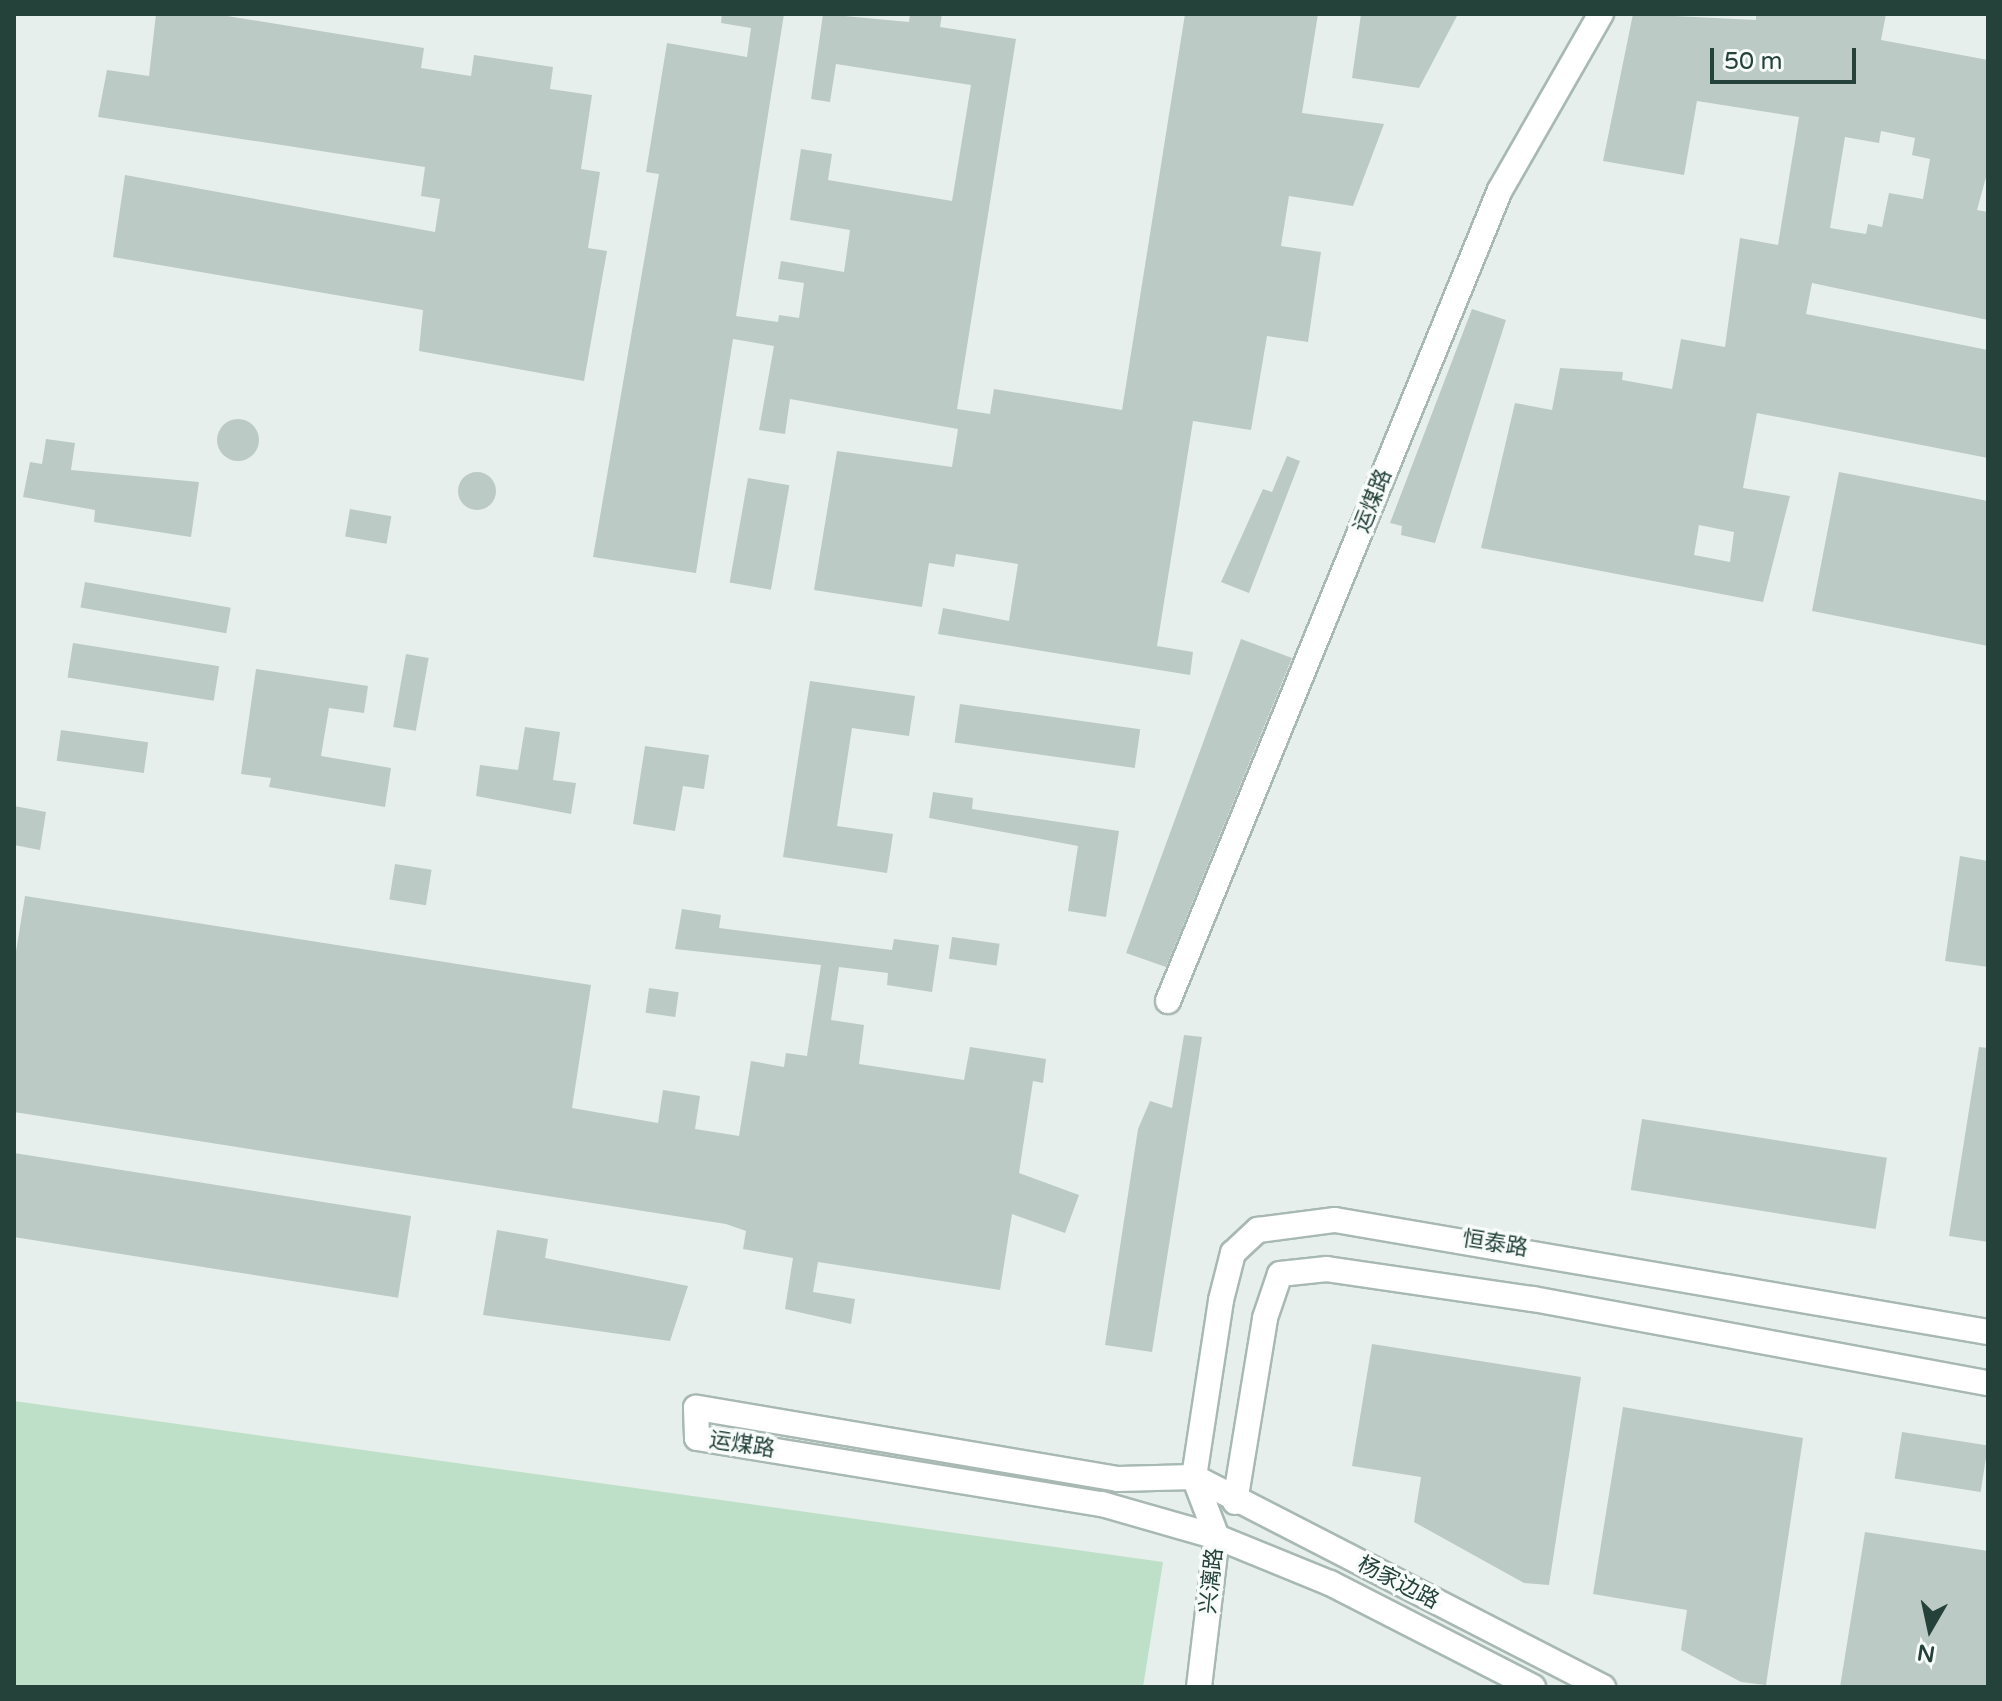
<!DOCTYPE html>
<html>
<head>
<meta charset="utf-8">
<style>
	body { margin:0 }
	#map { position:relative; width:2002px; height:1701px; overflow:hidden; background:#e6efeb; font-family:"Varela Round","Noto Sans SC",sans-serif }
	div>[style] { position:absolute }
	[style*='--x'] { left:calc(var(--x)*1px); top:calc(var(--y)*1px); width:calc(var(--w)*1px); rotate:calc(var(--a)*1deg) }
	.green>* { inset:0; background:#bfe0c8 }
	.building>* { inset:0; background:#bbcac4; transform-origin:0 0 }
	.round { border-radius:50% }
	.roads { filter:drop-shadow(2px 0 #a8b8b2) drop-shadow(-2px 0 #a8b8b2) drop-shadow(0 2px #a8b8b2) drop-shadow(0 -2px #a8b8b2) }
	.minor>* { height:24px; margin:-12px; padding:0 12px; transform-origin:12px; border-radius:12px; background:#fff }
	.tertiary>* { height:24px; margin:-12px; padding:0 12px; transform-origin:12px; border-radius:12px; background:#fff }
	span { translate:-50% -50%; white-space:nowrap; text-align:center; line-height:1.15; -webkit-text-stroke:7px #f7fbf9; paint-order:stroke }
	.street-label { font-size:22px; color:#24423a }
	.frame { position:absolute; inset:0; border:16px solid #24423a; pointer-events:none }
	.north { position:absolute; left:1890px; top:1589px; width:80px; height:80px; -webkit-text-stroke:6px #f7fbf9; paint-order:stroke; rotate:189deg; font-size:22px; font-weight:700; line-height:32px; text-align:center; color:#24423a }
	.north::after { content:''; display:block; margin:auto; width:28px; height:36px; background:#24423a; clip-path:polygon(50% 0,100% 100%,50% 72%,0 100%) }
	.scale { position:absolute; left:1710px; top:48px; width:146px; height:36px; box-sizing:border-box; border:4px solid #24423a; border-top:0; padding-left:10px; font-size:24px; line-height:28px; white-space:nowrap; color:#24423a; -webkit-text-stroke:6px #f7fbf9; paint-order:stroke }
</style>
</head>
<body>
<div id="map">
	<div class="green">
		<i style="clip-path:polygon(14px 1401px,1163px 1562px,1143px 1687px,14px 1687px)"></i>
	</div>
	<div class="building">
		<i style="clip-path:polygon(156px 14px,215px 14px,424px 48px,421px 68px,471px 76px,474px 55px,553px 67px,550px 89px,592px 95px,581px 169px,600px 172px,588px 248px,607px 251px,584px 381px,419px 351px,423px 310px,113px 257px,125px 175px,435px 232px,440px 199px,421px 196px,425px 167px,98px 117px,107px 70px,149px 76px)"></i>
		<i style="clip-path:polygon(722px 14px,784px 14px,736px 316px,778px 322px,779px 315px,799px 318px,804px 283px,778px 279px,781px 261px,844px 272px,850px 230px,790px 220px,801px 149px,832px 154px,828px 180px,952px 201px,971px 85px,836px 64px,830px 102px,811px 99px,823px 14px,909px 22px,910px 14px,942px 14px,940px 27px,1016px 39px,957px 409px,990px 414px,994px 389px,1122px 410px,1185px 14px,1318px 14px,1302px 113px,1384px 124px,1353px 206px,1289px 196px,1281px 246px,1321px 252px,1308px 342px,1267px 336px,1251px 430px,1193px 421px,1157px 646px,1193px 652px,1190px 675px,938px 634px,943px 608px,1009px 621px,1018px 564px,956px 554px,954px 567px,929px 563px,922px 607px,814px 590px,837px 451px,952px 467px,958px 429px,790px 399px,785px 434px,759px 430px,774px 346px,733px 339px,696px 573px,593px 557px,659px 174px,646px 172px,667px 43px,747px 57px,751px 28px,721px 23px)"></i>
		<i style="clip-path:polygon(1361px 14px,1458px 14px,1419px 88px,1352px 78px)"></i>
		<i style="clip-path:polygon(evenodd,1633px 14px,1756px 20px,1756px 14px,1886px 14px,1881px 40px,1988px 60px,1988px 170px,1977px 210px,1988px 212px,1988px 320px,1812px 283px,1806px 314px,1988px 350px,1988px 458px,1757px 413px,1743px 488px,1790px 496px,1763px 602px,1481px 548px,1515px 403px,1552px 410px,1560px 368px,1623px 372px,1622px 380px,1672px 389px,1681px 339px,1725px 347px,1740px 238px,1778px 245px,1799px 117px,1697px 101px,1684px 175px,1603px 161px,1633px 14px,1881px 131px,1915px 138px,1912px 155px,1930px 159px,1923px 199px,1889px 193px,1882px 227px,1868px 224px,1866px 234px,1830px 228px,1845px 137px,1879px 143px,1881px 131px,1633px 14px,1699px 525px,1734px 532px,1730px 562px,1694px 555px,1699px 525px)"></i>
		<i style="clip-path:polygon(1472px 309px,1506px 320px,1435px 543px,1401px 535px,1402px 526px,1390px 523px)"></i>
		<i class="round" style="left:217px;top:419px;width:42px;height:42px"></i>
		<i style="clip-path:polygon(46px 439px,75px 443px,71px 470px,199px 482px,191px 537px,94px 522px,95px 510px,23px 497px,30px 462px,42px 464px)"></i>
		<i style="clip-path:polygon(1287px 456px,1300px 461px,1249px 593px,1221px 582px,1263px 489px,1272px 492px)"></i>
		<i style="clip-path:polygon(1839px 472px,1988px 501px,1988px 646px,1812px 611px)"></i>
		<i class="round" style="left:458px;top:472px;width:38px;height:38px"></i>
		<i style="left:748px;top:478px;width:42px;height:106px;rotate:10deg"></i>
		<i style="left:350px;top:509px;width:42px;height:28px;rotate:10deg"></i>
		<i style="left:85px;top:582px;width:148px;height:26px;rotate:10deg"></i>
		<i style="clip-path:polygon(1241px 639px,1292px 658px,1166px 967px,1126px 953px)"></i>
		<i style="left:73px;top:643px;width:148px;height:35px;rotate:9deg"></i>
		<i style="left:406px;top:654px;width:23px;height:74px;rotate:10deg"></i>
		<i style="clip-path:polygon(256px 669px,368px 686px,364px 713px,329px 708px,321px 756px,391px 768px,385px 807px,269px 787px,271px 778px,241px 774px)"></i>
		<i style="clip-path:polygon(810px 681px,915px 696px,909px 736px,852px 728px,837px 826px,893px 834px,887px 873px,783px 857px)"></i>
		<i style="left:960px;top:704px;width:182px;height:39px;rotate:8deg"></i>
		<i style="clip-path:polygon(525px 727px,560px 732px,553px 780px,576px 783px,571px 814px,476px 796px,480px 765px,518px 770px)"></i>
		<i style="left:61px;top:730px;width:88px;height:31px;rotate:8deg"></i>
		<i style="clip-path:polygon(645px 746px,709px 755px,704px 789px,683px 786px,675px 831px,633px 824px)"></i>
		<i style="clip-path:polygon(933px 792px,973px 798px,972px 809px,1119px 831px,1106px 917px,1068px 911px,1078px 846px,929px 818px)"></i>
		<i style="clip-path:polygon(14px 806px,46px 812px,40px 850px,14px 845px)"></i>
		<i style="clip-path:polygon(1960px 856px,1988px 861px,1988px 967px,1945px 961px)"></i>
		<i style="left:395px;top:864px;width:37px;height:36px;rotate:9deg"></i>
		<i style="clip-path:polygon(25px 896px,591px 985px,572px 1108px,658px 1123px,663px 1090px,700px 1096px,695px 1129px,739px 1136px,751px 1061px,784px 1067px,786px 1053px,807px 1056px,821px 965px,675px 949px,682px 909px,721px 915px,719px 928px,892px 950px,894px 939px,939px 945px,932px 992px,887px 985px,888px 973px,839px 967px,831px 1020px,864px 1025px,859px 1064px,964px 1080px,970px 1047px,1046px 1059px,1043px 1083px,1033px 1081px,1019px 1173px,1079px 1195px,1065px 1233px,1012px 1214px,1000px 1290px,818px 1262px,813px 1292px,855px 1299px,851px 1324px,785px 1309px,793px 1258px,743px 1249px,746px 1231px,726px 1224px,14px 1112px,14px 964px)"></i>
		<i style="left:952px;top:937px;width:48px;height:22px;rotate:8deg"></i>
		<i style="left:649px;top:988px;width:30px;height:25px;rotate:8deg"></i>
		<i style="clip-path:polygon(1184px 1035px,1202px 1037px,1152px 1352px,1105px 1345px,1138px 1129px,1150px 1101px,1172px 1108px)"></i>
		<i style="clip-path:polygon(1979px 1047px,1988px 1048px,1988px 1242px,1949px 1236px)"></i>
		<i style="left:1642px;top:1119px;width:248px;height:72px;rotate:9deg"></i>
		<i style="left:14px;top:1153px;width:402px;height:83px;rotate:9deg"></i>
		<i style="clip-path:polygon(497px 1230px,548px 1239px,545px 1258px,688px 1286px,670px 1341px,483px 1315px)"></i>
		<i style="clip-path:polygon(1372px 1344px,1581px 1377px,1549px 1585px,1524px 1583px,1414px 1522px,1421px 1477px,1352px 1466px)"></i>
		<i style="clip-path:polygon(1623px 1407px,1803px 1438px,1766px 1685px,1741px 1682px,1681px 1650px,1687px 1610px,1593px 1594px)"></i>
		<i style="left:1902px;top:1432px;width:87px;height:47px;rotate:9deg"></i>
		<i style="clip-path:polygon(1865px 1532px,1988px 1551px,1988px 1687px,1840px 1687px)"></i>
	</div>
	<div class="roads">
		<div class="minor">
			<i style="--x:1168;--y:1001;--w:876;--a:-67.74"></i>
			<i style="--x:1500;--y:190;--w:203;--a:-60.2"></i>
			<i style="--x:1194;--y:1477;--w:76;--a:178.5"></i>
			<i style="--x:1118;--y:1479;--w:428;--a:-170.4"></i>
			<i style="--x:696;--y:1408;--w:30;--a:88"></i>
			<i style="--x:697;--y:1438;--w:410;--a:9.3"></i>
			<i style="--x:1102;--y:1504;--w:120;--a:16"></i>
		</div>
		<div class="tertiary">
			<i style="--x:1194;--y:1477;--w:460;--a:27.2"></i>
			<i style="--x:1235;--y:1502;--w:186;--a:-80.7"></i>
			<i style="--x:1265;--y:1318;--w:46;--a:-71.2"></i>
			<i style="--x:1280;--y:1274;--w:47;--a:-6.1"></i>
			<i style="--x:1327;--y:1269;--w:208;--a:8.3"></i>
			<i style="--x:1533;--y:1299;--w:463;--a:10.5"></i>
			<i style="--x:1217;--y:1537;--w:122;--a:22.2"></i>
			<i style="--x:1330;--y:1583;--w:228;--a:27.1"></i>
			<i style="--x:1199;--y:1687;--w:151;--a:-83.2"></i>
			<i style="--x:1217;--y:1537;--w:64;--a:-111"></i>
			<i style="--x:1194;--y:1477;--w:179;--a:-81.3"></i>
			<i style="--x:1221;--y:1300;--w:49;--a:-75.7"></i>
			<i style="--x:1233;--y:1253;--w:34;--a:-43"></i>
			<i style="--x:1258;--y:1230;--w:78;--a:-7.4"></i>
			<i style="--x:1335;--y:1220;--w:663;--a:9.73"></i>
		</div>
	</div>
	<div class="street-label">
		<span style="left:1373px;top:501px;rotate:-68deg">运煤路</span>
		<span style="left:1495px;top:1244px;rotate:9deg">恒泰路</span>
		<span style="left:742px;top:1445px;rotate:9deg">运煤路</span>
		<span style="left:1212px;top:1581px;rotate:-84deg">兴漓路</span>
		<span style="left:1398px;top:1583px;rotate:27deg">杨家边路</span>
	</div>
	<div class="frame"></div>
	<div class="north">N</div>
	<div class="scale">50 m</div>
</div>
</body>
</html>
